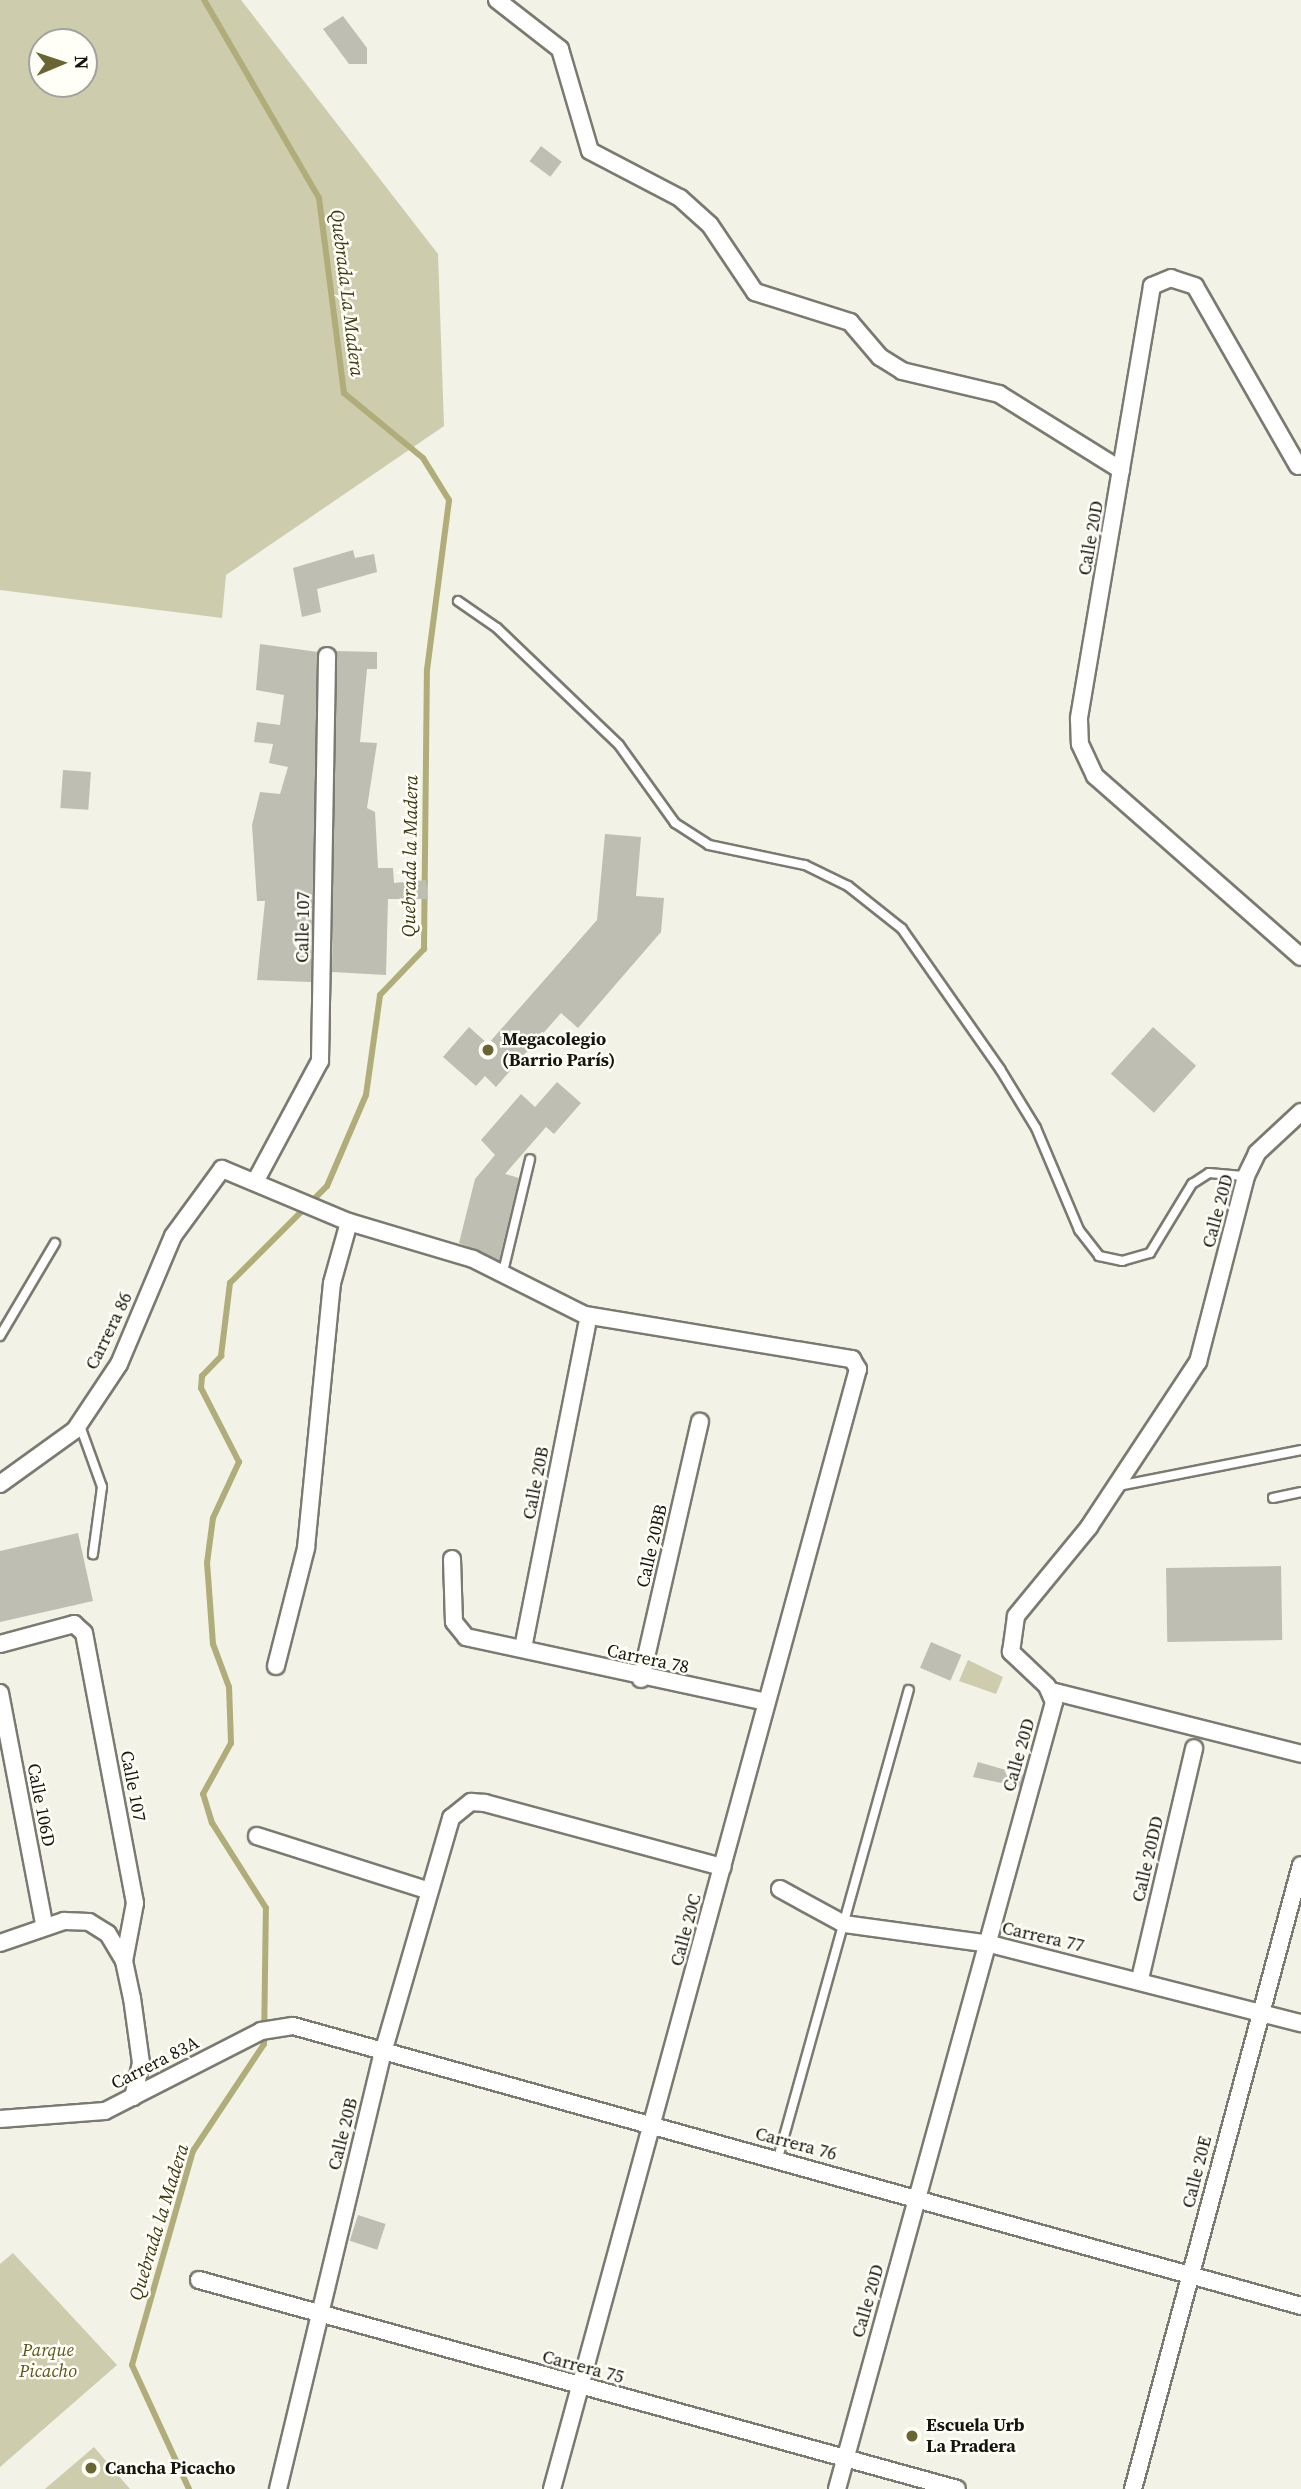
<!DOCTYPE html>
<html>
<head>
<meta charset="utf-8">
<style>
	body { margin:0 }
	#map { position:relative; width:1301px; height:2489px; overflow:hidden; background:#f2f2e6; font-family:"Source Serif 4",serif }
	div>[style] { position:absolute }
	[style*='--x'] { left:calc(var(--x)*1px); top:calc(var(--y)*1px); width:calc(var(--w)*1px); rotate:calc(var(--a)*1deg) }
	.green>* { inset:0; background:#cdccac }
	.stream>* { height:6px; margin:-3px; padding:0 3px; transform-origin:3px; border-radius:3px; background:#b0ad7a }
	.building>* { inset:0; background:#bfbeb3; transform-origin:0 0 }
	.roads { filter:drop-shadow(2px 0 #7b7a70) drop-shadow(-2px 0 #7b7a70) drop-shadow(0 2px #7b7a70) drop-shadow(0 -2px #7b7a70) }
	.lane>* { height:8px; margin:-4px; padding:0 4px; transform-origin:4px; border-radius:4px; background:#fff }
	.street>* { height:16px; margin:-8px; padding:0 8px; transform-origin:8px; border-radius:8px; background:#fff }
	.dots>* { width:19px; height:19px; translate:-50% -50%; box-sizing:border-box; border:4px solid #fffff8; border-radius:50% }
	span { translate:-50% -50%; white-space:nowrap; text-align:center; line-height:1.15; -webkit-text-stroke:5px #fffff8; paint-order:stroke }
	.street-label { font-size:18px; color:#161611 }
	.poi-label { font-size:18px; color:#161611; font-weight:700 }
	.left { translate:0 -50%; text-align:left }
	.park-label { font-size:18px; color:#5b571b; font-style:italic }
	.water-label { font-size:19px; color:#3c390f; font-style:italic }
	.north { position:absolute; left:28px; top:28px; width:70px; height:70px; box-sizing:border-box; background:#fffff8; border:2px solid #a2a29c; border-radius:50%; rotate:88deg; font-size:19px; font-weight:700; line-height:28px; text-align:center; color:#161611 }
	.north::after { content:''; display:block; margin:auto; width:24px; height:32px; background:#6a6633; clip-path:polygon(50% 0,100% 100%,50% 72%,0 100%) }
</style>
</head>
<body>
<div id="map">
	<div class="green">
		<i style="clip-path:polygon(evenodd,0 0,241px 0,438px 254px,444px 426px,226px 575px,222px 618px,0 590px,0 0,42px 42px,84px 42px,84px 84px,42px 84px,42px 42px)"></i>
		<i style="clip-path:polygon(968px 1660px,1003px 1677px,996px 1694px,959px 1681px)"></i>
		<i style="clip-path:polygon(13px 2253px,117px 2365px,0 2467px,0 2264px)"></i>
		<i style="clip-path:polygon(94px 2447px,130px 2489px,45px 2489px)"></i>
	</div>
	<div class="stream">
		<i style="--x:189;--y:2489;--w:136;--a:-114.7"></i>
		<i style="--x:132;--y:2365;--w:223;--a:-74.1"></i>
		<i style="--x:193;--y:2151;--w:128;--a:-56.4"></i>
		<i style="--x:264;--y:2044;--w:136;--a:-89.2"></i>
		<i style="--x:266;--y:1908;--w:101;--a:-122.4"></i>
		<i style="--x:212;--y:1823;--w:30;--a:-107"></i>
		<i style="--x:203;--y:1794;--w:58;--a:-61.2"></i>
		<i style="--x:231;--y:1743;--w:56;--a:-92"></i>
		<i style="--x:229;--y:1687;--w:46;--a:-110.4"></i>
		<i style="--x:213;--y:1644;--w:81;--a:-94.2"></i>
		<i style="--x:207;--y:1563;--w:45;--a:-82.4"></i>
		<i style="--x:213;--y:1518;--w:62;--a:-65.1"></i>
		<i style="--x:239;--y:1462;--w:83;--a:-117.2"></i>
		<i style="--x:201;--y:1388;--w:12;--a:-85"></i>
		<i style="--x:202;--y:1376;--w:28;--a:-46"></i>
		<i style="--x:221;--y:1356;--w:74;--a:-83"></i>
		<i style="--x:230;--y:1283;--w:137;--a:-45"></i>
		<i style="--x:327;--y:1186;--w:99;--a:-66.8"></i>
		<i style="--x:366;--y:1095;--w:101;--a:-82"></i>
		<i style="--x:380;--y:995;--w:64;--a:-46.3"></i>
		<i style="--x:424;--y:949;--w:279;--a:-89.4"></i>
		<i style="--x:427;--y:670;--w:171;--a:-82.6"></i>
		<i style="--x:449;--y:500;--w:49;--a:-121.8"></i>
		<i style="--x:423;--y:458;--w:102;--a:-140.6"></i>
		<i style="--x:344;--y:393;--w:197;--a:-97.3"></i>
		<i style="--x:319;--y:198;--w:229;--a:-120.1"></i>
	</div>
	<div class="building">
		<i style="clip-path:polygon(343px 16px,367px 48px,367px 64px,349px 64px,323px 29px)"></i>
		<i style="left:541px;top:146px;width:26px;height:19px;rotate:37deg"></i>
		<i style="clip-path:polygon(353px 550px,355px 558px,374px 554px,377px 572px,317px 589px,321px 612px,302px 617px,293px 568px)"></i>
		<i style="clip-path:polygon(260px 644px,318px 652px,311px 982px,257px 980px,265px 901px,257px 901px,252px 825px,260px 792px,280px 794px,288px 767px,269px 763px,273px 744px,254px 742px,257px 722px,280px 725px,284px 695px,256px 690px)"></i>
		<i style="clip-path:polygon(336px 651px,377px 652px,377px 669px,367px 669px,360px 742px,377px 743px,367px 808px,375px 812px,378px 868px,393px 868px,394px 883px,426px 880px,428px 899px,388px 899px,386px 975px,332px 972px)"></i>
		<i style="left:63px;top:770px;width:28px;height:38px;rotate:4deg"></i>
		<i style="clip-path:polygon(605px 834px,641px 837px,636px 896px,664px 898px,661px 932px,578px 1028px,561px 1013px,496px 1087px,485px 1076px,476px 1086px,443px 1057px,469px 1027px,488px 1044px,597px 920px)"></i>
		<i style="left:1153px;top:1027px;width:58px;height:63px;rotate:42deg"></i>
		<i style="clip-path:polygon(557px 1082px,581px 1103px,554px 1134px,546px 1127px,505px 1174px,519px 1178px,499px 1260px,459px 1243px,475px 1179px,495px 1155px,481px 1140px,521px 1094px,535px 1107px)"></i>
		<i style="clip-path:polygon(78px 1533px,93px 1601px,0 1622px,0 1551px)"></i>
		<i style="left:1281px;top:1566px;width:74px;height:115px;rotate:89deg"></i>
		<i style="left:931px;top:1642px;width:33px;height:28px;rotate:23deg"></i>
		<i style="clip-path:polygon(978px 1762px,1023px 1775px,1020px 1787px,973px 1777px)"></i>
		<i style="left:358px;top:2215px;width:29px;height:27px;rotate:18deg"></i>
	</div>
	<div class="roads">
		<div class="lane">
			<i style="--x:458;--y:601;--w:47;--a:34.7"></i>
			<i style="--x:497;--y:628;--w:169;--a:43.8"></i>
			<i style="--x:619;--y:745;--w:96;--a:54.3"></i>
			<i style="--x:675;--y:823;--w:40;--a:32.9"></i>
			<i style="--x:709;--y:845;--w:98;--a:11.8"></i>
			<i style="--x:805;--y:865;--w:48;--a:26"></i>
			<i style="--x:848;--y:886;--w:69;--a:38.5"></i>
			<i style="--x:902;--y:929;--w:171;--a:55"></i>
			<i style="--x:1000;--y:1069;--w:69;--a:58.6"></i>
			<i style="--x:1036;--y:1128;--w:111;--a:67.1"></i>
			<i style="--x:1079;--y:1230;--w:33;--a:52"></i>
			<i style="--x:1099;--y:1256;--w:24;--a:12"></i>
			<i style="--x:1122;--y:1261;--w:29;--a:-16"></i>
			<i style="--x:1150;--y:1253;--w:81;--a:-58.7"></i>
			<i style="--x:1192;--y:1184;--w:20;--a:-33"></i>
			<i style="--x:1209;--y:1173;--w:37;--a:5"></i>
			<i style="--x:502;--y:1276;--w:120;--a:-76.5"></i>
			<i style="--x:0;--y:1336;--w:108;--a:-59.4"></i>
			<i style="--x:79;--y:1423;--w:68;--a:70.2"></i>
			<i style="--x:102;--y:1487;--w:68;--a:97.7"></i>
			<i style="--x:1118;--y:1486;--w:187;--a:-11.1"></i>
			<i style="--x:1273;--y:1498;--w:29;--a:-12"></i>
			<i style="--x:778;--y:2158;--w:486;--a:-74.4"></i>
		</div>
		<div class="street">
			<i style="--x:497;--y:0;--w:80;--a:37.9"></i>
			<i style="--x:560;--y:49;--w:106;--a:73.6"></i>
			<i style="--x:590;--y:151;--w:102;--a:27.6"></i>
			<i style="--x:680;--y:198;--w:40;--a:42"></i>
			<i style="--x:710;--y:225;--w:81;--a:56.1"></i>
			<i style="--x:755;--y:292;--w:100;--a:17.5"></i>
			<i style="--x:850;--y:322;--w:46;--a:49.4"></i>
			<i style="--x:880;--y:357;--w:26;--a:32"></i>
			<i style="--x:902;--y:371;--w:100;--a:13.3"></i>
			<i style="--x:999;--y:394;--w:144;--a:31.9"></i>
			<i style="--x:1298;--y:466;--w:207;--a:-119.8"></i>
			<i style="--x:1195;--y:286;--w:25;--a:-162"></i>
			<i style="--x:1171;--y:278;--w:21;--a:157"></i>
			<i style="--x:1152;--y:286;--w:439;--a:99.6"></i>
			<i style="--x:1079;--y:719;--w:25;--a:88"></i>
			<i style="--x:1080;--y:744;--w:35;--a:65"></i>
			<i style="--x:1095;--y:776;--w:274;--a:41.3"></i>
			<i style="--x:255;--y:1182;--w:137;--a:-61.8"></i>
			<i style="--x:320;--y:1061;--w:405;--a:-89"></i>
			<i style="--x:0;--y:1484;--w:92;--a:-35.8"></i>
			<i style="--x:75;--y:1430;--w:79;--a:-56.3"></i>
			<i style="--x:119;--y:1364;--w:139;--a:-67.1"></i>
			<i style="--x:173;--y:1236;--w:83;--a:-53.8"></i>
			<i style="--x:222;--y:1169;--w:138;--a:22.7"></i>
			<i style="--x:349;--y:1222;--w:129;--a:16.6"></i>
			<i style="--x:473;--y:1259;--w:125;--a:26.6"></i>
			<i style="--x:585;--y:1315;--w:271;--a:9.4"></i>
			<i style="--x:852;--y:1359;--w:12;--a:59"></i>
			<i style="--x:858;--y:1369;--w:1161;--a:105.28"></i>
			<i style="--x:452;--y:1559;--w:63;--a:88.2"></i>
			<i style="--x:454;--y:1622;--w:19;--a:51"></i>
			<i style="--x:466;--y:1637;--w:307;--a:12.2"></i>
			<i style="--x:0;--y:1644;--w:77;--a:-15.1"></i>
			<i style="--x:74;--y:1624;--w:13;--a:42"></i>
			<i style="--x:84;--y:1633;--w:275;--a:79.3"></i>
			<i style="--x:135;--y:1903;--w:59;--a:100.7"></i>
			<i style="--x:523;--y:1648;--w:329;--a:-78.8"></i>
			<i style="--x:276;--y:1666;--w:122;--a:-75.7"></i>
			<i style="--x:306;--y:1548;--w:266;--a:-84.4"></i>
			<i style="--x:332;--y:1283;--w:63;--a:-74.4"></i>
			<i style="--x:641;--y:1679;--w:264;--a:-77.1"></i>
			<i style="--x:1051;--y:1691;--w:258;--a:14.1"></i>
			<i style="--x:0;--y:1693;--w:235;--a:79.2"></i>
			<i style="--x:257;--y:1836;--w:177;--a:17.7"></i>
			<i style="--x:780;--y:1889;--w:73;--a:28.7"></i>
			<i style="--x:844;--y:1924;--w:147;--a:7.8"></i>
			<i style="--x:990;--y:1944;--w:321;--a:14.3"></i>
			<i style="--x:0;--y:1943;--w:68;--a:-19"></i>
			<i style="--x:64;--y:1921;--w:25;--a:2"></i>
			<i style="--x:89;--y:1922;--w:22;--a:32"></i>
			<i style="--x:108;--y:1934;--w:31;--a:59"></i>
			<i style="--x:124;--y:1961;--w:38;--a:78"></i>
			<i style="--x:132;--y:1998;--w:66;--a:82.1"></i>
			<i style="--x:141;--y:2063;--w:35;--a:103"></i>
			<i style="--x:1140;--y:1979;--w:237;--a:-76.8"></i>
			<i style="--x:0;--y:2119;--w:105;--a:-4.4"></i>
			<i style="--x:105;--y:2111;--w:175;--a:-27.1"></i>
			<i style="--x:261;--y:2031;--w:32;--a:-9"></i>
			<i style="--x:293;--y:2026;--w:1046;--a:15.52"></i>
			<i style="--x:199;--y:2280;--w:786;--a:15.41"></i>
			<i style="--x:278;--y:2489;--w:453;--a:-76.5"></i>
			<i style="--x:384;--y:2049;--w:241;--a:-73.8"></i>
			<i style="--x:451;--y:1818;--w:26;--a:-39"></i>
			<i style="--x:471;--y:1802;--w:14;--a:4"></i>
			<i style="--x:485;--y:1803;--w:246;--a:15.1"></i>
			<i style="--x:837;--y:2489;--w:816;--a:-74.58"></i>
			<i style="--x:1054;--y:1702;--w:17;--a:-114"></i>
			<i style="--x:1047;--y:1686;--w:50;--a:-136.6"></i>
			<i style="--x:1011;--y:1652;--w:36;--a:-82"></i>
			<i style="--x:1016;--y:1616;--w:115;--a:-50.6"></i>
			<i style="--x:1089;--y:1527;--w:198;--a:-56.6"></i>
			<i style="--x:1198;--y:1362;--w:192;--a:-75.5"></i>
			<i style="--x:1246;--y:1176;--w:25;--a:-64"></i>
			<i style="--x:1257;--y:1153;--w:60;--a:-43"></i>
			<i style="--x:1133;--y:2489;--w:646;--a:-74.93"></i>
		</div>
	</div>
	<div class="dots">
		<i style="left:488px;top:1050px;background:#6a6633"></i>
		<i style="left:912px;top:2436px;background:#6a6633"></i>
		<i style="left:91px;top:2468px;background:#6a6633"></i>
	</div>
	<div class="street-label">
		<span style="left:1091px;top:538px;rotate:-80deg">Calle 20D</span>
		<span style="left:303px;top:927px;rotate:-89deg">Calle 107</span>
		<span style="left:1218px;top:1211px;rotate:-75deg">Calle 20D</span>
		<span style="left:109px;top:1331px;rotate:-64deg">Carrera 86</span>
		<span style="left:536px;top:1483px;rotate:-79deg">Calle 20B</span>
		<span style="left:652px;top:1546px;rotate:-77deg">Calle 20BB</span>
		<span style="left:648px;top:1659px;rotate:12deg">Carrera 78</span>
		<span style="left:1019px;top:1755px;rotate:-74deg">Calle 20D</span>
		<span style="left:133px;top:1786px;rotate:79deg">Calle 107</span>
		<span style="left:41px;top:1805px;rotate:79deg">Calle 106D</span>
		<span style="left:1148px;top:1859px;rotate:-77deg">Calle 20DD</span>
		<span style="left:686px;top:1930px;rotate:-75deg">Calle 20C</span>
		<span style="left:1043px;top:1937px;rotate:13deg">Carrera 77</span>
		<span style="left:155px;top:2063px;rotate:-27deg">Carrera 83A</span>
		<span style="left:343px;top:2134px;rotate:-76deg">Calle 20B</span>
		<span style="left:796px;top:2144px;rotate:15deg">Carrera 76</span>
		<span style="left:1197px;top:2172px;rotate:-76deg">Calle 20E</span>
		<span style="left:868px;top:2301px;rotate:-74deg">Calle 20D</span>
		<span style="left:583px;top:2367px;rotate:15deg">Carrera 75</span>
	</div>
	<div class="poi-label">
		<span class="left" style="left:502px;top:1050px">Megacolegio<br>(Barrio París)</span>
		<span class="left" style="left:926px;top:2436px">Escuela Urb<br>La Pradera</span>
		<span class="left" style="left:105px;top:2468px">Cancha Picacho</span>
	</div>
	<div class="park-label">
		<span style="left:48px;top:2361px">Parque<br>Picacho</span>
	</div>
	<div class="water-label">
		<span style="left:347px;top:293px;rotate:83deg">Quebrada La Madera</span>
		<span style="left:410px;top:856px;rotate:-89deg">Quebrada la Madera</span>
		<span style="left:159px;top:2222px;rotate:-73deg">Quebrada la Madera</span>
	</div>
	<div class="north">N</div>
</div>
</body>
</html>
